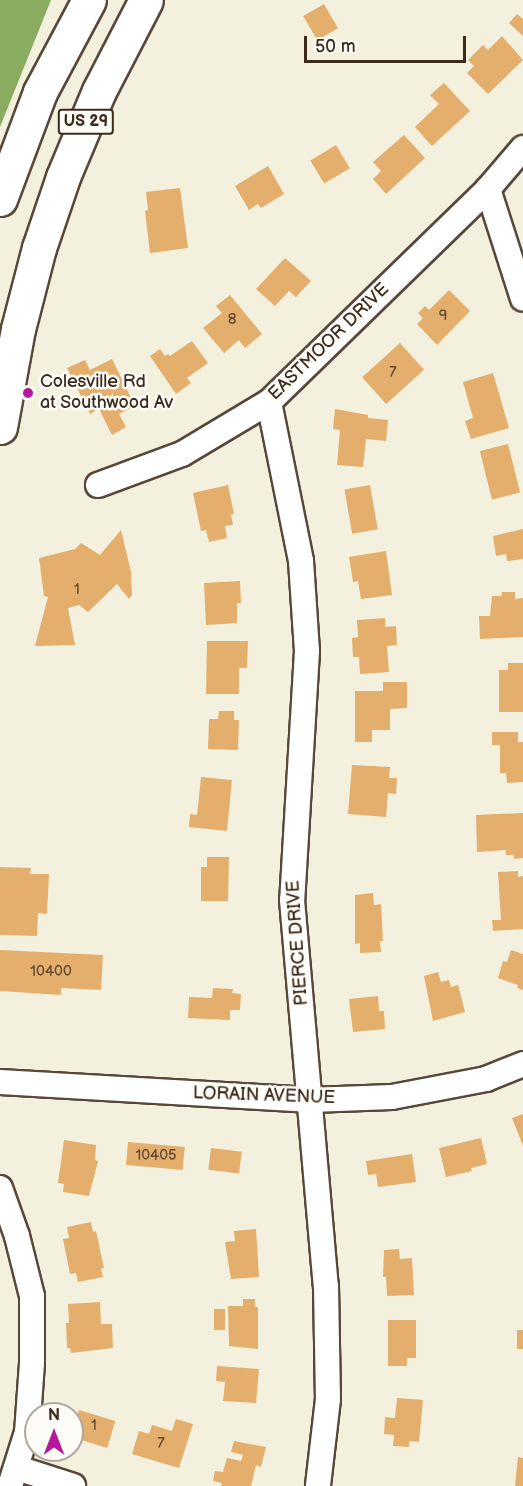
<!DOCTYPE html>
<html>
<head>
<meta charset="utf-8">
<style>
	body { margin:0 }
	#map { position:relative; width:523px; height:1486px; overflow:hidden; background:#f3f0de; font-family:"Balsamiq Sans",sans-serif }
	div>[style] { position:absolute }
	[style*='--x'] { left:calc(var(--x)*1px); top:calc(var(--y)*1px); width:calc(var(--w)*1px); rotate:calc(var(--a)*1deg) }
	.forest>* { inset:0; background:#8aac61 }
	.building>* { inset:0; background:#e4af6d; transform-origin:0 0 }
	.roads { filter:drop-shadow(2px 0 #57483b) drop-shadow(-2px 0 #57483b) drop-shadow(0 2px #57483b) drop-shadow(0 -2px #57483b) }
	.street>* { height:24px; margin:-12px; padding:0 12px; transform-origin:12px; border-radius:12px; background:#fff }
	.highway>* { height:33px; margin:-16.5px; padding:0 16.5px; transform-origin:16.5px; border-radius:16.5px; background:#fff }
	.dots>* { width:16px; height:16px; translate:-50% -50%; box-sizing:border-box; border:3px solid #fdfcf7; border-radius:50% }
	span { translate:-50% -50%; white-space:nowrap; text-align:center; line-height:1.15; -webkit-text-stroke:5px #fdfcf7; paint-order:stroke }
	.number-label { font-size:15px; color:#654b32 }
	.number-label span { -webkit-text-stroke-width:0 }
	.shield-label span { padding:2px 4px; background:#fdfcf7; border:2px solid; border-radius:4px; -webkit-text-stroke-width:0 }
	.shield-label { font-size:16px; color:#3b2a1e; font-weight:700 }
	.street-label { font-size:18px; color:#3b2a1e }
	.poi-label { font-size:18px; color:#3b2a1e }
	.left { translate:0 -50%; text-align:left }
	.north { position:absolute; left:24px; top:1402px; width:60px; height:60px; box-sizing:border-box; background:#fdfcf7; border:2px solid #afa8a0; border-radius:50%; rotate:0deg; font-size:16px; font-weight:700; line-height:24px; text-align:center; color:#3b2a1e }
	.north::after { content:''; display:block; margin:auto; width:21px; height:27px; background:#b5179e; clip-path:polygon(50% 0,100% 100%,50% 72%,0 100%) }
	.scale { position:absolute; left:304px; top:36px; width:162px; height:27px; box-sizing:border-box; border:3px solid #3b2a1e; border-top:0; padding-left:8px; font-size:18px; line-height:21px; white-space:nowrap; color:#3b2a1e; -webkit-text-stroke:4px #fdfcf7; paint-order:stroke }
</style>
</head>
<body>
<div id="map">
	<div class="forest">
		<i style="clip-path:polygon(0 0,51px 0,0 127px)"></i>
	</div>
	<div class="building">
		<i style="left:324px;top:4px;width:28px;height:24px;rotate:60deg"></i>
		<i style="clip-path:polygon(517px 14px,523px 19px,523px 36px,509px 23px)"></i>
		<i style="clip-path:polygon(502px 36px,523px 60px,488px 94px,467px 73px,474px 66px,468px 60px,483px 45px,488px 50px)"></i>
		<i style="clip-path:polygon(444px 83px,470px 111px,432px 146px,415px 127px,439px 104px,430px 95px)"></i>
		<i style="clip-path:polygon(404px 135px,425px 158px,386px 194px,373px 179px,381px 171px,373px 162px)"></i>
		<i style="left:336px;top:145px;width:27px;height:30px;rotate:59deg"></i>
		<i style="clip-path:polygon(268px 166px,284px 194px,261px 208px,258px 204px,249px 210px,235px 186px)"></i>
		<i style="clip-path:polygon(180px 188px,188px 248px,150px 253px,145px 211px,148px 210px,146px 192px)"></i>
		<i style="clip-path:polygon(285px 258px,311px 281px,296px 297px,289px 291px,275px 306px,256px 289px)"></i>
		<i style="clip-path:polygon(449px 290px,470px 311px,437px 345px,417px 324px,423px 318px,418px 313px,425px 306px,429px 310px)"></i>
		<i style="clip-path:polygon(230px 295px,262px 334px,245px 348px,239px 340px,224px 353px,203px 328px,222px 313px,216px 306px)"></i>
		<i style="clip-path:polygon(192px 341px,208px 363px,187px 378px,191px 383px,176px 394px,150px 356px,160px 349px,165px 356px,168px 354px,170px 356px)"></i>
		<i style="left:400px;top:343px;width:36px;height:51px;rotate:48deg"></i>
		<i style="clip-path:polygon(112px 359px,135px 406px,119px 414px,126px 427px,112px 435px,99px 409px,90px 414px,67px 368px,85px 360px,90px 370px)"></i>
		<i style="clip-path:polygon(493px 373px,509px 428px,471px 439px,465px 421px,473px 418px,463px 382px)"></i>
		<i style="clip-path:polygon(335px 409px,368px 415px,368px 418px,388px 420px,386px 441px,366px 439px,363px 467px,337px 465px,340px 430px,333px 429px)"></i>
		<i style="left:508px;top:444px;width:50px;height:29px;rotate:76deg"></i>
		<i style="clip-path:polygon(228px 485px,234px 514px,231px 515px,233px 525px,225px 526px,227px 538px,209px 542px,206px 530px,201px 531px,193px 493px)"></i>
		<i style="left:370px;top:485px;width:45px;height:26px;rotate:80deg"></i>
		<i style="clip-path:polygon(523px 529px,523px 559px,507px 561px,506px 554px,496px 556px,493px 536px)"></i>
		<i style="clip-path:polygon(121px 530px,131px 572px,132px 595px,129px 599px,117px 584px,88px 612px,79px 605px,68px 608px,75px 645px,35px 646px,48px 597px,44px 596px,39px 558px,75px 549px,81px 543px,100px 555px)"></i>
		<i style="clip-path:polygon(386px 551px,392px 595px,361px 599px,358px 581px,353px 582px,349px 557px)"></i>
		<i style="clip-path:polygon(240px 581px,241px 603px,237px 603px,237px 623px,206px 625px,204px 583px)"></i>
		<i style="clip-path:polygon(502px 592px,515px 592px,515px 599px,523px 598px,523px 637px,480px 639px,479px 616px,490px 616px,492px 596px,502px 596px)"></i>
		<i style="clip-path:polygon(385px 618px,385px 627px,396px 626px,397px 645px,387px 646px,389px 672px,360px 674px,359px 657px,353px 657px,352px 638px,358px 637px,357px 620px)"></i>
		<i style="clip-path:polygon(207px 641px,248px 641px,247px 668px,239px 668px,239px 694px,206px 694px)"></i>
		<i style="clip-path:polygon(508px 663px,523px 663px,523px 712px,499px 712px,499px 670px,508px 670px)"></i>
		<i style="clip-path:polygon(383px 682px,407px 682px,407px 708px,390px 709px,390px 730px,372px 730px,372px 742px,355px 742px,355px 691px,383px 691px)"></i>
		<i style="clip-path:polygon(219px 711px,234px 711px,234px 720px,239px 720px,238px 750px,208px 749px,209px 719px,218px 719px)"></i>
		<i style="clip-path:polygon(492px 732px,518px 732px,518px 742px,523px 742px,523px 782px,507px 783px,506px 773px,500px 773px,500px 745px,492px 745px)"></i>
		<i style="clip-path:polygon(352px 765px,390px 767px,389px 778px,397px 778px,396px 794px,388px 793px,386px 817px,348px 814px)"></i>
		<i style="clip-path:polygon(201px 777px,232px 780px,227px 831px,189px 827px,190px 814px,197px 815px)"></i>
		<i style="clip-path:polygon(523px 813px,523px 858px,514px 859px,514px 855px,506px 855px,506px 850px,477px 852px,476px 815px)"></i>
		<i style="clip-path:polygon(207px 857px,229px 857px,228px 901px,201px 901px,201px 867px,207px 867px)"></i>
		<i style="clip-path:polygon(0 867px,31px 868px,30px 874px,49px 874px,47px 914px,38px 913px,37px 936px,0 935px)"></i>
		<i style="clip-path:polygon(518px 871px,518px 877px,523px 876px,523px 929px,493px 931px,492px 920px,501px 920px,498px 872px)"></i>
		<i style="clip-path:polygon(373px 893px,374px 905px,381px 904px,383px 941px,380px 941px,381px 952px,360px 953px,360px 943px,355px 944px,355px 895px)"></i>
		<i style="clip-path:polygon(0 950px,103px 955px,101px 990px,61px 988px,61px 995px,0 991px)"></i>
		<i style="clip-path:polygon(511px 950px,523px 954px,523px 990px,517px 988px,518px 985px,498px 978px,503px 961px,507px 962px)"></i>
		<i style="clip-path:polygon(438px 972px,441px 982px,449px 980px,451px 987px,458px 985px,465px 1012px,433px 1021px,424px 976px)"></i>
		<i style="clip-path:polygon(213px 988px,233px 989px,232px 993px,241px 994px,240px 1010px,230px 1010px,230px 1020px,188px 1018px,189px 997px,212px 998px)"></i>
		<i style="clip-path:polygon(378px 996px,379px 1011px,384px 1011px,385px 1029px,353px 1032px,349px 999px)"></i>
		<i style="clip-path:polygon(523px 1114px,523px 1146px,512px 1118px)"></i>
		<i style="clip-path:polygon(481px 1138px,487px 1164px,471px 1168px,472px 1171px,446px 1177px,439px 1148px)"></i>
		<i style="clip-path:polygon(64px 1140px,96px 1145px,95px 1160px,98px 1161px,89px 1196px,63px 1192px,64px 1184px,58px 1183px)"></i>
		<i style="left:128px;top:1142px;width:57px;height:23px;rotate:5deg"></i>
		<i style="left:211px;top:1148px;width:31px;height:22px;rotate:7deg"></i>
		<i style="clip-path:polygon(412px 1154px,416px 1182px,378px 1187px,376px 1174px,368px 1175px,366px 1161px)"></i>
		<i style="clip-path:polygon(91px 1222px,93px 1232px,96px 1231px,104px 1268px,101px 1269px,103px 1277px,78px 1282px,76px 1273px,70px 1274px,63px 1239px,69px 1238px,67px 1227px)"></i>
		<i style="clip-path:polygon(256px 1229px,259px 1277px,231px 1279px,225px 1242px,235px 1241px,234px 1231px)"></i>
		<i style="clip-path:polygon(399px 1249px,400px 1259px,412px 1258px,414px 1295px,387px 1296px,386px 1277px,383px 1277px,384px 1250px)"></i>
		<i style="clip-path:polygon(243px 1299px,255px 1299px,255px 1307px,258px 1307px,258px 1349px,229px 1346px,228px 1306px,243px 1306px)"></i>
		<i style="clip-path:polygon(100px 1302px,101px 1324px,112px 1324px,113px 1348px,71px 1353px,70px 1348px,67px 1348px,66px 1323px,69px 1323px,68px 1304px)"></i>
		<i style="left:214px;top:1309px;width:11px;height:21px"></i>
		<i style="clip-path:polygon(388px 1320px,416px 1320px,416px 1358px,407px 1358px,407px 1366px,388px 1366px)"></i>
		<i style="left:517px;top:1330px;width:6px;height:19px"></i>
		<i style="clip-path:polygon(217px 1366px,259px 1369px,256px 1403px,223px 1401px,225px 1382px,216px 1381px)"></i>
		<i style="clip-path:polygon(397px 1398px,423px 1400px,419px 1442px,409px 1441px,409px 1447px,393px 1446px,394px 1435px,384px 1434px,385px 1417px,395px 1418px)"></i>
		<i style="left:79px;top:1410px;width:38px;height:28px;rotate:17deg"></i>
		<i style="clip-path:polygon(176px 1419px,193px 1424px,179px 1468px,132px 1454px,139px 1431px,149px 1434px,152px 1425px,172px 1431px)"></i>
		<i style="clip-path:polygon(234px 1441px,266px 1447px,261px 1467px,256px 1465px,251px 1486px,221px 1486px,222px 1483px,213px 1481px,215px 1471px,223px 1472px,227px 1458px,241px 1461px,243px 1455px,231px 1452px)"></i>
		<i style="clip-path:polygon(518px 1457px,523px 1458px,523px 1486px,515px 1486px)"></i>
	</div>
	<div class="roads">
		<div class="street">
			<i style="--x:488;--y:189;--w:115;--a:72.3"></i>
			<i style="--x:269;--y:402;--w:162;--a:78.6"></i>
			<i style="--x:301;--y:561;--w:90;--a:86.2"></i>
			<i style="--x:307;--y:651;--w:249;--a:93.4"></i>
			<i style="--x:292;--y:900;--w:387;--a:85"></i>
			<i style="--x:326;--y:1286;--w:113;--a:89"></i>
			<i style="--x:328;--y:1399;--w:88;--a:96.6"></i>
			<i style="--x:98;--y:485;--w:90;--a:-20.3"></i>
			<i style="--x:182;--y:454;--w:101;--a:-30.9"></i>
			<i style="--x:269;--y:402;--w:305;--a:-44.2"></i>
			<i style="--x:488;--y:189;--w:54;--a:-49.5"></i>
			<i style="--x:0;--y:1082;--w:312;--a:3.3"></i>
			<i style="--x:311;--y:1100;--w:81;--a:-2.1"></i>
			<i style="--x:392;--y:1097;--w:96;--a:-10.8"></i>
			<i style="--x:486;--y:1079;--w:40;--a:-22"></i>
			<i style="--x:0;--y:1188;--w:51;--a:70.5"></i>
			<i style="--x:17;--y:1236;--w:62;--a:76"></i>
			<i style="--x:32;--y:1296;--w:67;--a:90"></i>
			<i style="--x:32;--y:1363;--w:69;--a:94.1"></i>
			<i style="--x:27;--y:1432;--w:57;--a:107.5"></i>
			<i style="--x:17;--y:1468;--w:59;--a:17.8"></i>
		</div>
		<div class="highway">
			<i style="--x:0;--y:199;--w:114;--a:-69.5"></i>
			<i style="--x:40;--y:92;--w:104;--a:-62"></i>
			<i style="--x:0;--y:427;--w:100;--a:-79.6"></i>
			<i style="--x:18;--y:329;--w:84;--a:-75.5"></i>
			<i style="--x:39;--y:248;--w:75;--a:-71.3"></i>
			<i style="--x:63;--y:177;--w:93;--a:-67.3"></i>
			<i style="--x:99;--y:91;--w:102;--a:-62.7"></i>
		</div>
	</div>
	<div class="dots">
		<i style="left:28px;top:393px;background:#b5179e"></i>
	</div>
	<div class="number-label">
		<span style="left:443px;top:316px">9</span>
		<span style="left:232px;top:320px">8</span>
		<span style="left:393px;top:373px">7</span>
		<span style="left:77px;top:590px">1</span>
		<span style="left:51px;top:972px">10400</span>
		<span style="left:156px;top:1156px">10405</span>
		<span style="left:94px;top:1426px">1</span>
		<span style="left:161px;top:1444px">7</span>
	</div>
	<div class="shield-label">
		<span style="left:86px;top:122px">US 29</span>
	</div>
	<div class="street-label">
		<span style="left:329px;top:342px;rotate:-44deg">EASTMOOR DRIVE</span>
		<span style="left:298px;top:943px;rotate:-94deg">PIERCE DRIVE</span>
		<span style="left:264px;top:1096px;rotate:2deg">LORAIN AVENUE</span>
	</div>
	<div class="poi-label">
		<span class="left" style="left:40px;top:393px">Colesville Rd<br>at Southwood Av</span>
	</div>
	<div class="north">N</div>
	<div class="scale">50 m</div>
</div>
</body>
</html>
